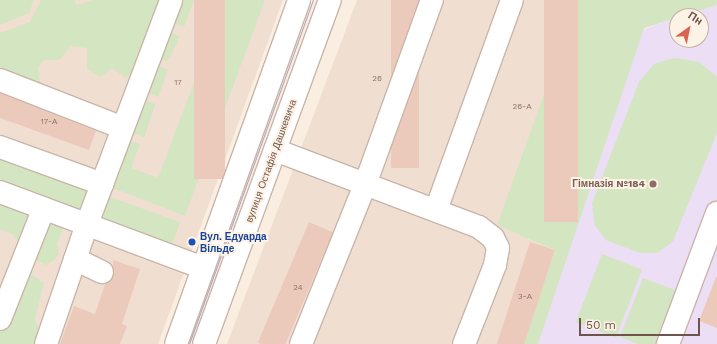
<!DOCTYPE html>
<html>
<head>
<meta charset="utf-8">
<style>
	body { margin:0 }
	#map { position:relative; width:717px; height:344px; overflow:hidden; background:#faeee1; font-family:"Work Sans",sans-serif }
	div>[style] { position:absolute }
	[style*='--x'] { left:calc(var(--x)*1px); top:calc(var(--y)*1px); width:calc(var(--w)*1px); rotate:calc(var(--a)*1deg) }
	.residential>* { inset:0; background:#f0dfd0 }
	.education>* { inset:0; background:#ebdef5 }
	.green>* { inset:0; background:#d3e5c1; transform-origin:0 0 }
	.building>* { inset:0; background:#eccabb; transform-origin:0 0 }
	.roads { filter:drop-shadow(1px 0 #c9b5a9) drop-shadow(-1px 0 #c9b5a9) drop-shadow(0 1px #c9b5a9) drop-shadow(0 -1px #c9b5a9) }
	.minor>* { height:22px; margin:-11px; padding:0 11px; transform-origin:11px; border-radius:11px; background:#fff }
	.tram>* { height:1px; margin:-0.5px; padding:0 0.5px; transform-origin:0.5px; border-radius:0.5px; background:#b0a2c1 }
	.dots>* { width:11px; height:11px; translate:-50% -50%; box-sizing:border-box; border:2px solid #fdf2e6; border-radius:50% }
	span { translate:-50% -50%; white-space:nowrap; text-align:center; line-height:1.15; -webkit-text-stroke:4px #fdf2e6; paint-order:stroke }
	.number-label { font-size:8px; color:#8e7266 }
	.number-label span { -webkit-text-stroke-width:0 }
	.street-label { font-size:10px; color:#6e544a }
	.education-label { font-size:10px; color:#785e54; font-weight:700 }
	.right { translate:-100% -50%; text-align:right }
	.transit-label { font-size:10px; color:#164399; font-weight:700 }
	.left { translate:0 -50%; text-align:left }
	.north { position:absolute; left:669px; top:8px; width:40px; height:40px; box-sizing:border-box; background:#fdf2e6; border:1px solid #c4b3a8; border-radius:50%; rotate:33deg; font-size:11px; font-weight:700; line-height:16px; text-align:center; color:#6e544a }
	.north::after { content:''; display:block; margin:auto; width:14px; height:18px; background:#da6250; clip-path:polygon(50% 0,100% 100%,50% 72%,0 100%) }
	.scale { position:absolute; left:579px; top:318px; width:121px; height:18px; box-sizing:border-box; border:2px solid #6e544a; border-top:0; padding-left:5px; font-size:12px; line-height:14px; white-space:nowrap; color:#6e544a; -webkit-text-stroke:3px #fdf2e6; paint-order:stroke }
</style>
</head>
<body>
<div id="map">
	<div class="residential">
		<i style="clip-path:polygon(0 0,283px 0,158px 344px,0 344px)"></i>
		<i style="clip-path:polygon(357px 0,717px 0,717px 5px,644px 28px,538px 344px,227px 344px)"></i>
	</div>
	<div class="education">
		<i style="clip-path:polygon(717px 5px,717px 344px,538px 344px,637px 32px,677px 17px,677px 40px,701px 40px,701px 16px,681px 16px)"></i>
	</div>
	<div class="green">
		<i style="clip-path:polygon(0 0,34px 0,29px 13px,0 25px)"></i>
		<i style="clip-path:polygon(41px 0,75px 0,76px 5px,95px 0,162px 0,148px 44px,137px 54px,135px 69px,126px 78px,112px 68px,100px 77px,87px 69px,87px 48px,71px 46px,59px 60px,43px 60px,38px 68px,40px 83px,27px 83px,0 69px,0 33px,30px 22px)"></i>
		<i style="clip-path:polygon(177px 0,194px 0,184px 27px,169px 22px)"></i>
		<i style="clip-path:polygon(225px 0,265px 0,185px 216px,108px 186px,124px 139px,140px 144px,131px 168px,158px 178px)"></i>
		<i style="clip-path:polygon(578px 0,717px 0,717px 5px,644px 28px,538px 344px,523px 344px,555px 250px,497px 225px)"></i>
		<i style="left:167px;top:30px;width:15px;height:28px;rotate:28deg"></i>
		<i style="clip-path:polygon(674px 58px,699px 62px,717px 77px,717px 133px,673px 241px,658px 253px,640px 253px,606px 240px,595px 226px,592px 203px,639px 82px,654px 64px)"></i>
		<i style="left:154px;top:64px;width:15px;height:29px;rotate:20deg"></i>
		<i style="left:140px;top:99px;width:16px;height:35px;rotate:18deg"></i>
		<i style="left:0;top:155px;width:98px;height:29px;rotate:20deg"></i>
		<i style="left:105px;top:195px;width:80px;height:28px;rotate:20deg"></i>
		<i style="clip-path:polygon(0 197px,64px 226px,57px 244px,59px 254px,54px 260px,46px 265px,30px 257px,12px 234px,0 229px)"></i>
		<i style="left:602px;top:254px;width:43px;height:73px;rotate:21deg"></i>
		<i style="clip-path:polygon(22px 274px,32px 275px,44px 283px,35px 319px,39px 330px,39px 344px,0 344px,0 330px)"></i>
		<i style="clip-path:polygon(643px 278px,675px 290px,655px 344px,638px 344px,620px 337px)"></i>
	</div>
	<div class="building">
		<i style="left:194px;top:0;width:31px;height:179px"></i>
		<i style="left:391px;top:0;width:28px;height:168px"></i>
		<i style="left:544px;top:0;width:34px;height:222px"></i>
		<i style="clip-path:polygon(0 93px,96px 131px,89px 150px,0 118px)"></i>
		<i style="left:309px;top:222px;width:26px;height:131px;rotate:23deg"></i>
		<i style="left:530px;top:242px;width:26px;height:108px;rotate:18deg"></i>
		<i style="clip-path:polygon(113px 260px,140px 269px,122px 324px,127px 326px,120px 344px,60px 344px,74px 306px,95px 314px,105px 284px,113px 277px)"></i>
		<i style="clip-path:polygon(716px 277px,717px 277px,717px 328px,699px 321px)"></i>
	</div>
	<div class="roads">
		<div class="minor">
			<i style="--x:0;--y:80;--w:132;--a:21.3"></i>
			<i style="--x:0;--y:147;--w:109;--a:19.9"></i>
			<i style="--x:275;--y:150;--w:218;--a:20.7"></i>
			<i style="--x:479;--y:227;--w:18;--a:38"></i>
			<i style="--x:493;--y:238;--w:11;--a:63"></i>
			<i style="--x:498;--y:248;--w:17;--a:100"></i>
			<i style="--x:495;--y:265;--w:85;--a:111.4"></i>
			<i style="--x:0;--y:192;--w:217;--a:20.5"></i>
			<i style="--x:436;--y:210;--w:223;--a:-70.1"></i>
			<i style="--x:75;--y:259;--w:30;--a:26"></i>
			<i style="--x:0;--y:319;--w:119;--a:-68.4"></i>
			<i style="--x:46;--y:344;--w:127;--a:-71.1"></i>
			<i style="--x:87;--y:224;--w:239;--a:-69.4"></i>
			<i style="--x:176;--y:344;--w:365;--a:-70.3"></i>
			<i style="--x:204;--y:344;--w:366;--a:-69.9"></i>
			<i style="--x:301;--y:344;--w:175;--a:-68.1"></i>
			<i style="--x:366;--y:182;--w:194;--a:-70.1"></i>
			<i style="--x:668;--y:344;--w:140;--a:-69.5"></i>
		</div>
	</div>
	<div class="tram">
		<i style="--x:189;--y:344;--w:366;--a:-70.2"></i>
	</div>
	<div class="dots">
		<i style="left:653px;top:184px;background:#8d6e63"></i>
		<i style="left:192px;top:242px;background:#1a4fb4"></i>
	</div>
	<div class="number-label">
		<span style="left:377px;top:79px">26</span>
		<span style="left:178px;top:83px">17</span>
		<span style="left:522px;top:107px">26-А</span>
		<span style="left:49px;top:122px">17-А</span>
		<span style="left:298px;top:288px">24</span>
		<span style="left:525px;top:297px">3-А</span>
	</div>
	<div class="street-label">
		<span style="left:271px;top:161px;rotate:-70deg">вулиця Остафія Дашкевича</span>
	</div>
	<div class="education-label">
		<span class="right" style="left:645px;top:184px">Гімназія №184</span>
	</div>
	<div class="transit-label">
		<span class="left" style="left:200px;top:242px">Вул. Едуарда<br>Вільде</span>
	</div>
	<div class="north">Пн</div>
	<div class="scale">50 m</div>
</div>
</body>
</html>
